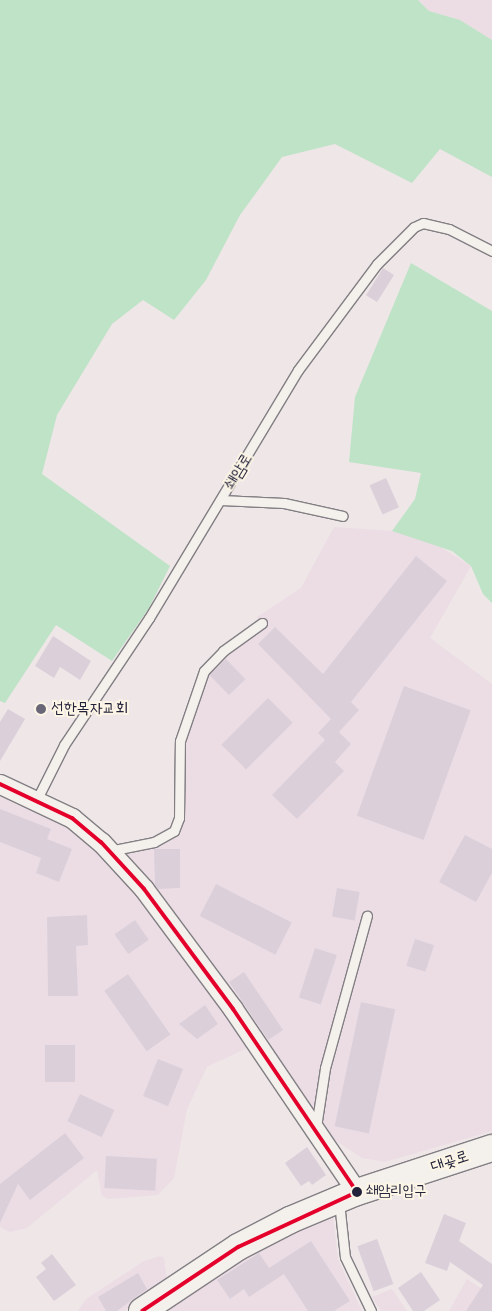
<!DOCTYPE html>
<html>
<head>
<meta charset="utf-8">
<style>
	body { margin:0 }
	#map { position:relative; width:492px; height:1311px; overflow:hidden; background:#eee6e7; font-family:Mynerve,"Poor Story",sans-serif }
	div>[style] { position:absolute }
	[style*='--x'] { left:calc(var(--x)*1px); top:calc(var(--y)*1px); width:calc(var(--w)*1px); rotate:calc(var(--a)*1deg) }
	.built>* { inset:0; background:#ecdde5 }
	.green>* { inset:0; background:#bfe3c7 }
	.building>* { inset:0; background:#dbd0da; transform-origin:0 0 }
	.roads { filter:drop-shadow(1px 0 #827f84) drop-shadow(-1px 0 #827f84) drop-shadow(0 1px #827f84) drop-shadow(0 -1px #827f84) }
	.lane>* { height:9px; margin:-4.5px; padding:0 4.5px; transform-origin:4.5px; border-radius:4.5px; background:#f4f0eb }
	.street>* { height:19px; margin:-9.5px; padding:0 9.5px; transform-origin:9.5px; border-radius:9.5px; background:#f4f0eb }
	.secondary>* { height:26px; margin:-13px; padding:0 13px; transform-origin:13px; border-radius:13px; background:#f4f0eb }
	.bus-1>* { height:4px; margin:-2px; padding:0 2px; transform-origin:2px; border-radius:2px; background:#e4002b }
	.dots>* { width:14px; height:14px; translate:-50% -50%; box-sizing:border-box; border:2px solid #fcf5e5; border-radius:50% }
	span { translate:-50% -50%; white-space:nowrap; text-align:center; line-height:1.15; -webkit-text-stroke:4px #fcf5e5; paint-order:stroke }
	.bus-label { font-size:15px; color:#22223b }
	.left { translate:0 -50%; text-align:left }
	.street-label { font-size:16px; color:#22223b }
	.poi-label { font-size:16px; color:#22223b }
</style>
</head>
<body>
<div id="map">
	<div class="built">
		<i style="clip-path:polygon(418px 0,492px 0,492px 40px,460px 20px,429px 11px)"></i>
		<i style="clip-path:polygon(334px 527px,392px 531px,431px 541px,471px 566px,430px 638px,492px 684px,492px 1131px,385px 1162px,362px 1158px,333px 1139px,123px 855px,164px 845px,181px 834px,186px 737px,207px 678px,226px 656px,264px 628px,257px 617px,301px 588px)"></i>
		<i style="clip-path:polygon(0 797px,61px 824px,95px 849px,133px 888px,247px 1040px,247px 1048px,207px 1067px,187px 1109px,174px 1178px,158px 1195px,108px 1199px,102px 1196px,97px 1170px,27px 1228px,10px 1232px,0 1227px)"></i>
		<i style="clip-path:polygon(326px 1212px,333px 1217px,338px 1260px,362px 1311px,162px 1311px,209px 1278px)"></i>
		<i style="clip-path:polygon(160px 1256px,164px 1258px,167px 1281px,125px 1311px,78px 1311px,86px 1299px,144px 1261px)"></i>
		<i style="clip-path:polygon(467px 1279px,492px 1296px,492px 1311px,449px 1311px)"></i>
		<i style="clip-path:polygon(392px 1289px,407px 1311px,381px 1311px,372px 1297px)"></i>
	</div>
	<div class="green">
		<i style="clip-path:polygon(0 0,418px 0,429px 11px,460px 20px,492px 40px,492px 177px,440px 149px,412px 183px,335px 144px,282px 157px,240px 215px,206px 280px,174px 320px,143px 300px,112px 324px,57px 415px,42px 474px,170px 566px,149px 608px,112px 661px,56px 625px,5px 703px,0 701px)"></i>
		<i style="clip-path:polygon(411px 263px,492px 311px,492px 603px,483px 594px,471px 566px,452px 551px,392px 531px,415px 499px,421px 473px,349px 462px,355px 397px)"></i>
	</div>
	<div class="building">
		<i style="left:383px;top:268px;width:13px;height:32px;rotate:32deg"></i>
		<i style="left:386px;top:478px;width:32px;height:18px;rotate:66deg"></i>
		<i style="clip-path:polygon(416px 556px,447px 581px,351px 702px,359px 710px,339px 732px,351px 744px,335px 762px,344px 771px,297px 819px,272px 795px,325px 740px,318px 733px,331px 719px,258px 644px,275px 627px,323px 674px)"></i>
		<i style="clip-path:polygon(53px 636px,91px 661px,80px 680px,60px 667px,54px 678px,35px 666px)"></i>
		<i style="left:226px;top:659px;width:28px;height:23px;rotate:46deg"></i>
		<i style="left:404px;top:686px;width:71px;height:138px;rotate:20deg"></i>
		<i style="left:268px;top:698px;width:35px;height:66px;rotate:45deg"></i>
		<i style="clip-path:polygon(8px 709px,25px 719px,0 761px,0 722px)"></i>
		<i style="clip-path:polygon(0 809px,51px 829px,47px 839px,72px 849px,59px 882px,36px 873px,41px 858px,0 842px)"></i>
		<i style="clip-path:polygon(465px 835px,492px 849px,492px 873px,476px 902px,439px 882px)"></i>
		<i style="clip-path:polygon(154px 849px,180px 849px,180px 888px,158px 889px,155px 885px)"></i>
		<i style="left:216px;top:884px;width:85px;height:36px;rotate:27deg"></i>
		<i style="left:337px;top:888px;width:23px;height:29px;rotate:10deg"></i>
		<i style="clip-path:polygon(87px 915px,88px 945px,76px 946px,78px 996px,48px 996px,47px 917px)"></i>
		<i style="left:135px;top:920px;width:24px;height:25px;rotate:55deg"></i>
		<i style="left:415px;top:939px;width:20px;height:28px;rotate:18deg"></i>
		<i style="left:315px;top:948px;width:23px;height:52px;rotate:18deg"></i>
		<i style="left:244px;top:972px;width:70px;height:18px;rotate:56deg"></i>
		<i style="left:128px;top:974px;width:74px;height:29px;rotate:55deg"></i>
		<i style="left:361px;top:1002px;width:35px;height:127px;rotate:12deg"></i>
		<i style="clip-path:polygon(205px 1005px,218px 1024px,197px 1039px,179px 1024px)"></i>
		<i style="left:45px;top:1045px;width:30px;height:37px"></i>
		<i style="left:158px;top:1059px;width:27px;height:40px;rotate:22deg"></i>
		<i style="left:80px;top:1094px;width:38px;height:30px;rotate:25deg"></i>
		<i style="clip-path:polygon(65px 1133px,84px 1158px,30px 1200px,18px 1184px,0 1223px,0 1184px)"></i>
		<i style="clip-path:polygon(307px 1147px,326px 1175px,312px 1185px,309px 1181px,301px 1186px,285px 1163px)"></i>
		<i style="left:106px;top:1156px;width:51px;height:32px;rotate:3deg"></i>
		<i style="clip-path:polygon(444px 1214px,466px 1223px,459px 1241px,492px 1264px,492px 1311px,466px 1311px,483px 1285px,450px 1262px,447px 1271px,425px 1263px)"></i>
		<i style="left:377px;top:1239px;width:48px;height:21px;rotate:70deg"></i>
		<i style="clip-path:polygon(311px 1241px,350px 1301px,334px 1311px,308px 1311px,284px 1274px,249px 1297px,244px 1289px,230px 1299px,217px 1280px,259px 1253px,269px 1268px)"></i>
		<i style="clip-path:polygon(52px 1254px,76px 1285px,54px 1301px,36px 1277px,46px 1269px,41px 1263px)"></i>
		<i style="clip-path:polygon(421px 1272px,440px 1300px,424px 1311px,413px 1311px,398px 1288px)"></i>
		<i style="clip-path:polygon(138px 1273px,147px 1289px,117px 1311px,106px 1311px,98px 1297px)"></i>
	</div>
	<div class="roads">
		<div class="lane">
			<i style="--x:221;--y:500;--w:63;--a:2.7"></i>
			<i style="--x:284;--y:503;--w:60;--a:12.4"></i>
			<i style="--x:36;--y:801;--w:63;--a:-63.4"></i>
			<i style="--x:64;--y:745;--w:153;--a:-56.2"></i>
			<i style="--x:149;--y:618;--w:289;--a:-59"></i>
			<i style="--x:298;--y:370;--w:132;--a:-53.3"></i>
			<i style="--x:377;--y:264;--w:52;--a:-45"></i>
			<i style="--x:414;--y:227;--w:10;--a:-24"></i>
			<i style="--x:423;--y:223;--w:27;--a:13"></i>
			<i style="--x:449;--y:229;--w:48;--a:27.1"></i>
			<i style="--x:109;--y:851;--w:46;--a:-11.3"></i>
			<i style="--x:154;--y:842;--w:23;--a:-29"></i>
			<i style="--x:174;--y:831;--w:14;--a:-69"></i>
			<i style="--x:179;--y:818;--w:77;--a:-89.3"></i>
			<i style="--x:180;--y:741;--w:74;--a:-71.1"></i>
			<i style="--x:204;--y:671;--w:28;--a:-46"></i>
			<i style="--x:223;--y:651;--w:48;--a:-35.7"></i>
			<i style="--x:316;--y:1127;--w:60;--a:-81.3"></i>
			<i style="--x:325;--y:1068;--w:158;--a:-74.6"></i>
			<i style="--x:339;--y:1202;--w:55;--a:83.8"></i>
			<i style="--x:345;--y:1257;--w:60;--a:64.3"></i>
		</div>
		<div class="street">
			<i style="--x:0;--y:784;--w:80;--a:25.3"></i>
			<i style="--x:72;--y:818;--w:38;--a:40"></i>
			<i style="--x:101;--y:842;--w:64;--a:47.5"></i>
			<i style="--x:144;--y:889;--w:149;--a:53.4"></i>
			<i style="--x:233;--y:1009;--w:221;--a:55.9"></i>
		</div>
		<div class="secondary">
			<i style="--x:142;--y:1311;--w:115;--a:-33.7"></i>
			<i style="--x:238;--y:1247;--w:59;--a:-27.4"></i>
			<i style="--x:290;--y:1220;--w:73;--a:-22.7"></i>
			<i style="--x:357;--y:1192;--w:142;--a:-18.1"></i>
		</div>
	</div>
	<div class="bus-1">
		<i style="--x:0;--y:784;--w:80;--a:25.3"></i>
		<i style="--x:72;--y:818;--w:38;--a:40"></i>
		<i style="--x:101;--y:842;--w:64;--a:47.5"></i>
		<i style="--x:144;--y:889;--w:149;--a:53.4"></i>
		<i style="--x:233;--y:1009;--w:221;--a:55.9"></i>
		<i style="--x:357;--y:1192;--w:131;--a:155.2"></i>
		<i style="--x:238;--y:1247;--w:115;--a:146.3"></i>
	</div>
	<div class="dots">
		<i style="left:41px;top:709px;background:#696777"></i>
		<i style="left:357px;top:1192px;background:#22223b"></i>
	</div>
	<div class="bus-label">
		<span class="left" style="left:366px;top:1192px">쇄암리입구</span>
	</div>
	<div class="street-label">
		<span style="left:239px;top:472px;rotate:-59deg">쇄암로</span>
		<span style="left:450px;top:1162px;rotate:-18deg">대곶로</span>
	</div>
	<div class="poi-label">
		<span class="left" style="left:51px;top:709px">선한목자교회</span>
	</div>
</div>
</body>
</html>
